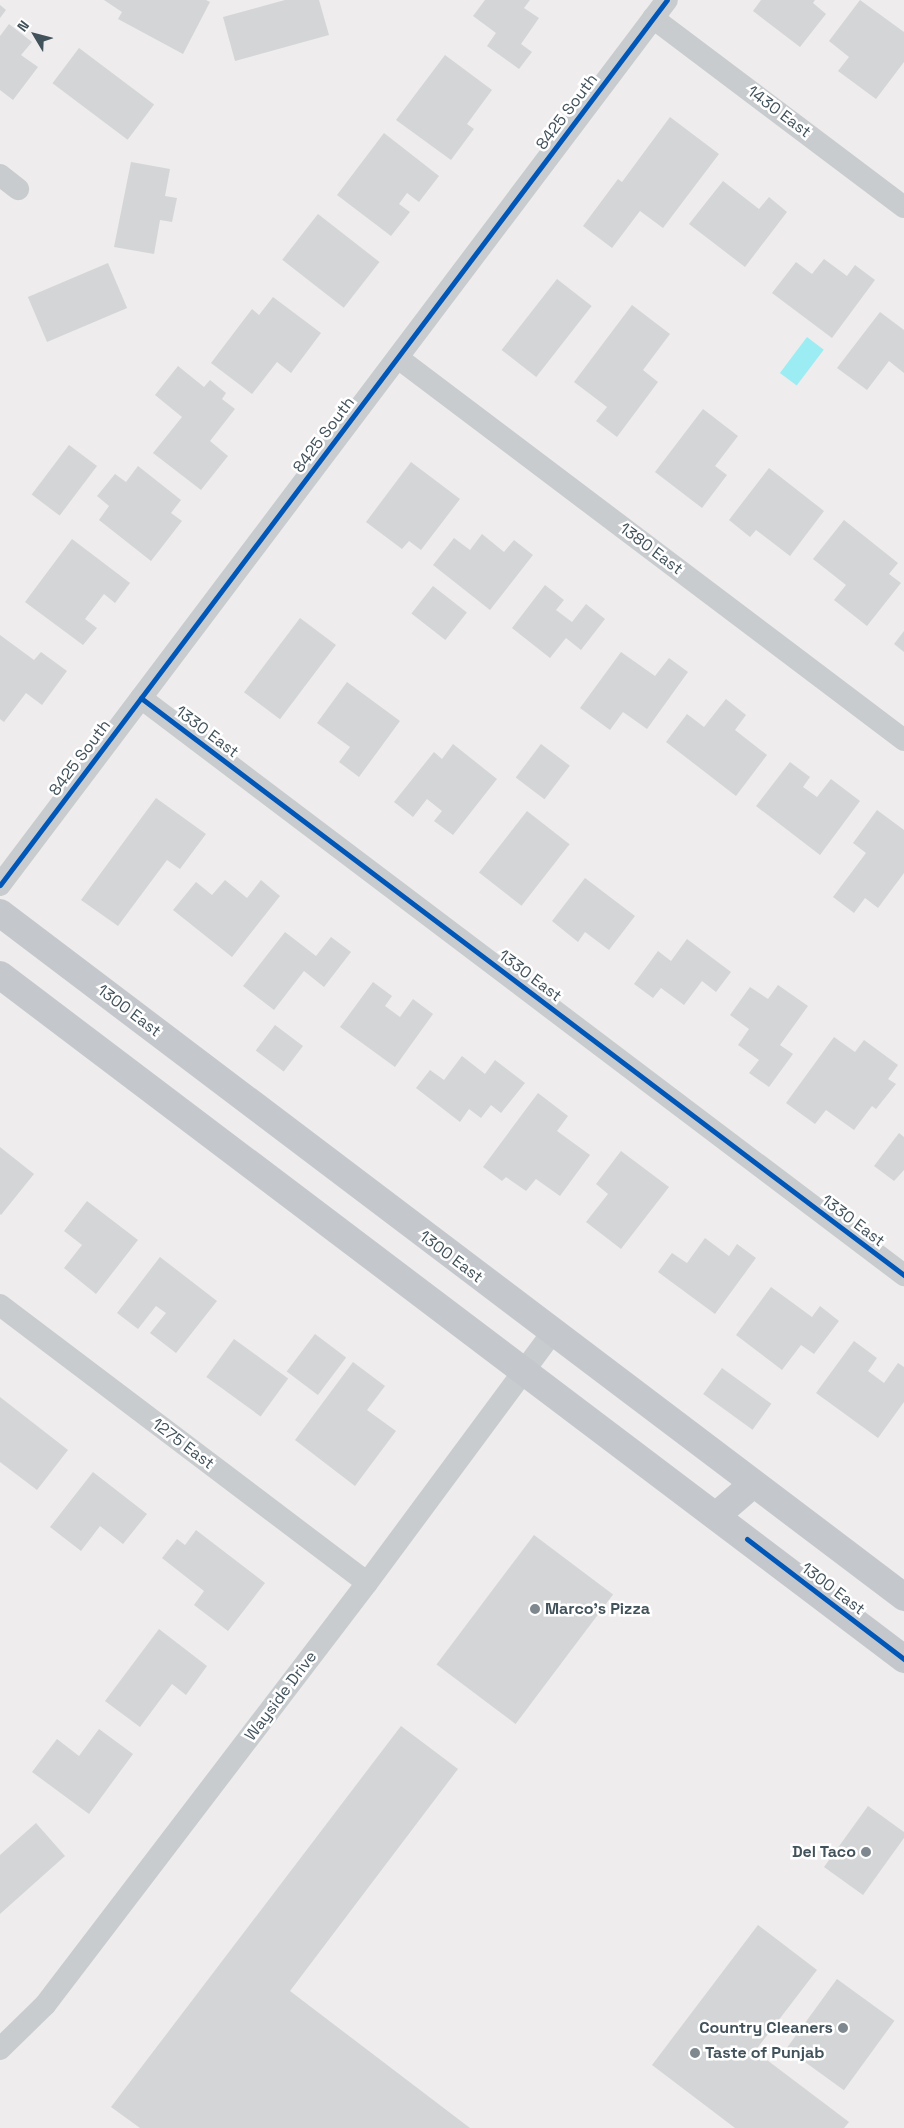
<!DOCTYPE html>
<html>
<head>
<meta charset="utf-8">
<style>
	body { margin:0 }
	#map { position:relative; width:904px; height:2128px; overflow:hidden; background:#eeecec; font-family:"Space Grotesk",sans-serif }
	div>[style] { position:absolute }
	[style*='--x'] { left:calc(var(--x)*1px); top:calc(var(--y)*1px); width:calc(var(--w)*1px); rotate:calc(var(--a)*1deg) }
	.water>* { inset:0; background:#9cedf3; transform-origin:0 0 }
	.building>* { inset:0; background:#d4d5d7; transform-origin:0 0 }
	.minor>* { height:22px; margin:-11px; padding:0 11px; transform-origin:11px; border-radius:11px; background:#c8ccce }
	.primary>* { height:28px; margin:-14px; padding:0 14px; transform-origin:14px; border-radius:14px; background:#c4c8cc }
	.cycleway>* { height:5px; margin:-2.5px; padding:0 2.5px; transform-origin:2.5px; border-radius:2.5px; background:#0057b8 }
	.dots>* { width:14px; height:14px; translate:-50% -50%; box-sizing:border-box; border:2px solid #fff; border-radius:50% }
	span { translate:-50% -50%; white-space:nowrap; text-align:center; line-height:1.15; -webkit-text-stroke:5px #fff; paint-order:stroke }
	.street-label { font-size:16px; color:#42525b }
	.poi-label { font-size:16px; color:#42525b; font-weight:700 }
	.left { translate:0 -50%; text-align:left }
	.right { translate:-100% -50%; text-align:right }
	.north { position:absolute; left:10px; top:10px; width:50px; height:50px; -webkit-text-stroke:4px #fff; paint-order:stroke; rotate:307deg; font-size:14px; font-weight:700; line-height:20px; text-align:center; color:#42525b }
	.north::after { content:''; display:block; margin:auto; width:18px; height:22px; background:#42525b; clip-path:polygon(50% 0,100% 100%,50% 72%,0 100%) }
</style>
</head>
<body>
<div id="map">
	<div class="water">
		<i style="left:807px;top:337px;width:21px;height:45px;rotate:37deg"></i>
	</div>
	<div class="building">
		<i style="clip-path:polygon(104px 0,206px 0,210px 2px,183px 54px,118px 19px,122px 12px)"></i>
		<i style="clip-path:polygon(285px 0,319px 0,329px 35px,235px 61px,223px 17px)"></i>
		<i style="clip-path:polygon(485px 0,530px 0,524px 8px,539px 18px,521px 44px,532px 52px,519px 69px,487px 46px,496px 33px,473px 16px)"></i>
		<i style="clip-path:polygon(761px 0,815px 0,813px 3px,826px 14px,800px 47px,753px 11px)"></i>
		<i style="clip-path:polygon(860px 0,904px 32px,904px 62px,876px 99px,838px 71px,849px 57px,829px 41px)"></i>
		<i style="clip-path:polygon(0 5px,6px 10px,0 18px)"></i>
		<i style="clip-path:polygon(9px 24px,32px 42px,21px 55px,38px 67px,13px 100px,0 90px,0 36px)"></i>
		<i style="left:79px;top:48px;width:94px;height:44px;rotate:37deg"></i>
		<i style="clip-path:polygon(445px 55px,492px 90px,467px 124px,474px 129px,451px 160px,396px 120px)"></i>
		<i style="clip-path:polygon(670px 117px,719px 154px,663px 228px,640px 211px,612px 248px,583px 226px,618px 179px,622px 182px)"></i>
		<i style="clip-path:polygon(384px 133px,439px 176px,419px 202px,407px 193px,399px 204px,410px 212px,391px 236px,337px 195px)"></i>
		<i style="clip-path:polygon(131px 162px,170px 169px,165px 196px,177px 198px,172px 222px,160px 220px,154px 254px,114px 247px)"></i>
		<i style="clip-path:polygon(723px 181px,759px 209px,769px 197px,787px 212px,745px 267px,689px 224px)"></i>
		<i style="left:318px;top:214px;width:78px;height:58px;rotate:38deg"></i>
		<i style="clip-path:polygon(824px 259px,847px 276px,855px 265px,875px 280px,832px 338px,772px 293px,796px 262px,812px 274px)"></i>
		<i style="left:108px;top:263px;width:49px;height:87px;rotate:67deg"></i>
		<i style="left:557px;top:279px;width:44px;height:90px;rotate:38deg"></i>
		<i style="clip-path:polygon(273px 297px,321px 333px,291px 373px,277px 362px,252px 394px,211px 363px,252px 309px,259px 315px)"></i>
		<i style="clip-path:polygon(632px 305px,670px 334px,643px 370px,658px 382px,617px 437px,596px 421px,607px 407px,574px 382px)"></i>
		<i style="clip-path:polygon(880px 312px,904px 330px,904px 373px,889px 361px,867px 390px,837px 368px)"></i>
		<i style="clip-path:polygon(178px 366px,204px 387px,210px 380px,226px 393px,222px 399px,235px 409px,210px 441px,228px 456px,201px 490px,153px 453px,182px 417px,155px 395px)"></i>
		<i style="clip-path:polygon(703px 409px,738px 436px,715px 466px,727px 475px,702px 508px,655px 472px)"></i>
		<i style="left:69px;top:445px;width:35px;height:62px;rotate:37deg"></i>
		<i style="clip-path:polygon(411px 462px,460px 499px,421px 550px,409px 541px,402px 549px,366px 522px)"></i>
		<i style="clip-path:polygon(138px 466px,181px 500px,171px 513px,182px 521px,151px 561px,99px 520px,109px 506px,97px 496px,115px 474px,126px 482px)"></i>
		<i style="clip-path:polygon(769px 468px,824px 511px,790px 556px,756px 530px,750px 537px,729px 520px)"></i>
		<i style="clip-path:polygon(844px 520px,898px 563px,889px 574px,901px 583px,867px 626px,834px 600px,846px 585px,813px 559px)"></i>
		<i style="clip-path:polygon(482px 534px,504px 552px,514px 540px,533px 555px,490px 610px,433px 565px,454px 538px,470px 550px)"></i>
		<i style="clip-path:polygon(72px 539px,130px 583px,115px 603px,104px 594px,85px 619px,97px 628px,83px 645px,25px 602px)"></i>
		<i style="clip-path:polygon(545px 585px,564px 600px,556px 610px,572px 622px,586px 604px,605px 619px,581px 650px,566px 638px,550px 658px,512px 628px)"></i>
		<i style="left:433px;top:586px;width:43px;height:35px;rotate:38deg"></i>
		<i style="left:300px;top:618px;width:45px;height:93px;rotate:37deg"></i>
		<i style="clip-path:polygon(904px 631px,904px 652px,894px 644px)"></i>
		<i style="clip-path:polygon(0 635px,34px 660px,41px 652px,67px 671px,42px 705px,26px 693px,4px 722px,0 719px)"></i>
		<i style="clip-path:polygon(621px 652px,655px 676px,669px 658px,688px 672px,647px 729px,623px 712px,610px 730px,580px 708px)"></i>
		<i style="clip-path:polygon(347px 682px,400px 721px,359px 777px,339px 762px,350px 747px,317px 723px)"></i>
		<i style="clip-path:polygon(726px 699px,746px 715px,735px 730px,767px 755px,736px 796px,666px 742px,687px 714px,704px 727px)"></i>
		<i style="clip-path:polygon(453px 744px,497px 779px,453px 835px,434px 821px,442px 811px,427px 799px,413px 817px,394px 802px,434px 752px,442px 759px)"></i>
		<i style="left:541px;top:744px;width:36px;height:42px;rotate:37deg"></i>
		<i style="clip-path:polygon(790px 762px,810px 777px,803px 787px,817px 797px,831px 779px,860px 801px,820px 855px,756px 806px)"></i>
		<i style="clip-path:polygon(156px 798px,206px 834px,180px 869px,167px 860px,118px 926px,81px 900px)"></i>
		<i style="clip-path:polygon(877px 810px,904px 830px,904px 873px,878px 908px,865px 898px,854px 913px,833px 897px,866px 853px,853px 843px)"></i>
		<i style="left:527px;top:811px;width:54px;height:78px;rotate:38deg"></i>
		<i style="clip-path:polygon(585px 878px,635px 916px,609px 950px,585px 932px,578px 942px,552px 921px)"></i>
		<i style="clip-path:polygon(225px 880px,247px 898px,261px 880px,280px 896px,232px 957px,173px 910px,196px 882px,212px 895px)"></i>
		<i style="clip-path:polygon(285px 932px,316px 956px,331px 937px,351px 952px,324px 987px,304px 971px,274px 1010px,243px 986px)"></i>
		<i style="clip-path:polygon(687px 939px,731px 972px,716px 992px,702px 981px,684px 1005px,661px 988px,653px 998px,634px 984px,658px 951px,671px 961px)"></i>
		<i style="clip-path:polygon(373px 982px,392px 996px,385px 1006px,400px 1017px,413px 999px,433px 1014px,395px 1067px,340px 1027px)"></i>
		<i style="clip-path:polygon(778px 985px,808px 1006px,780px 1045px,793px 1054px,769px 1087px,749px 1073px,759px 1060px,738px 1045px,749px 1029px,730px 1015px,750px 987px,768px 999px)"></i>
		<i style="left:275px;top:1025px;width:35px;height:32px;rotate:37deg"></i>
		<i style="clip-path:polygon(834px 1037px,855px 1052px,864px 1040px,898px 1065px,888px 1079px,896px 1084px,876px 1109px,872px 1106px,854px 1130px,826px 1110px,815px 1124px,786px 1103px)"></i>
		<i style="clip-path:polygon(462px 1056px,485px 1074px,495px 1060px,525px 1083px,501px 1113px,491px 1105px,481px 1118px,469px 1109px,460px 1122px,416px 1088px,430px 1070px,444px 1080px)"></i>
		<i style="clip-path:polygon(538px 1093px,568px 1116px,557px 1131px,590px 1155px,560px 1196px,536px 1179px,526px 1191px,506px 1177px,502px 1181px,483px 1167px)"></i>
		<i style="clip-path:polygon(899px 1133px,904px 1137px,904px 1170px,894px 1181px,874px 1166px)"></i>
		<i style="clip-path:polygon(0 1147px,34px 1174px,1px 1215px,0 1214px)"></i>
		<i style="clip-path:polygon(621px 1151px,669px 1187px,621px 1249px,586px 1222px,608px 1194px,596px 1184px)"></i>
		<i style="clip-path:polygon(87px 1201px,138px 1240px,96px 1294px,64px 1268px,82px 1245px,64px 1231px)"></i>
		<i style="clip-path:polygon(705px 1238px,729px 1256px,737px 1244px,756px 1258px,715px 1314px,658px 1272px,672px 1253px,687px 1263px)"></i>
		<i style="clip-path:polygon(160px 1257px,217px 1301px,176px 1353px,150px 1333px,166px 1313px,156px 1306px,138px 1329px,117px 1313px)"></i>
		<i style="clip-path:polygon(771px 1287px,812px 1317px,820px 1306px,839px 1321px,814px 1354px,801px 1345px,782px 1370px,736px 1335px)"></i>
		<i style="left:315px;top:1334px;width:39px;height:47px;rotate:37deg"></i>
		<i style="left:234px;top:1339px;width:67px;height:47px;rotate:36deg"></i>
		<i style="clip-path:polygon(854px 1341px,877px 1358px,868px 1371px,884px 1383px,898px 1363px,904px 1367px,904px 1402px,878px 1438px,816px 1393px)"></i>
		<i style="clip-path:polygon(353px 1362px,385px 1386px,367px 1410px,396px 1431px,355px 1486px,295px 1440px)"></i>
		<i style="left:722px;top:1368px;width:61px;height:32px;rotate:36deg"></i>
		<i style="clip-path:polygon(0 1397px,68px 1450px,37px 1490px,0 1462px)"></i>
		<i style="clip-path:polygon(93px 1472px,147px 1514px,123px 1544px,100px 1526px,81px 1551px,50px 1527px)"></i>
		<i style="clip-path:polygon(196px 1530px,265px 1583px,228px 1631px,194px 1605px,204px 1591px,162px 1558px,177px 1539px,185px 1545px)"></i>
		<i style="left:534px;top:1535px;width:99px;height:162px;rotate:37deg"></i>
		<i style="clip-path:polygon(159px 1629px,207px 1666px,186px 1695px,172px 1684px,140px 1727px,105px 1701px)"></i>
		<i style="clip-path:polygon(401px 1726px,458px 1769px,290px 1991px,470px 2128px,140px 2128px,111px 2107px)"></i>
		<i style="clip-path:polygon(99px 1729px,133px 1754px,89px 1814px,32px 1772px,57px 1739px,79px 1756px)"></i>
		<i style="clip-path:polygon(868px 1806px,904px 1832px,904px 1838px,863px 1895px,824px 1867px)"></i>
		<i style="clip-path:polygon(36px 1823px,65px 1856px,0 1914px,0 1855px)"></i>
		<i style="clip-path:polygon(758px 1925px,817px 1970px,755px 2051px,849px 2122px,844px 2128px,735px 2128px,652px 2065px)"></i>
		<i style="left:837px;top:1979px;width:71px;height:86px;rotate:36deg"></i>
	</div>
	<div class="minor">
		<i style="--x:653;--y:18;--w:314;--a:37"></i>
		<i style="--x:0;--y:175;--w:23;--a:38"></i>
		<i style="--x:398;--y:358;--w:634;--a:37.05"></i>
		<i style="--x:141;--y:698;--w:957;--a:37.1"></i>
		<i style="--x:0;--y:885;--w:1108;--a:-53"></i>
		<i style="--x:0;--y:1305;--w:460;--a:37.1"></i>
		<i style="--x:0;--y:2049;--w:63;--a:-44.4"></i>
		<i style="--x:45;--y:2005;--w:531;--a:-52.66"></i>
		<i style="--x:367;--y:1583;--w:311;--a:-53.5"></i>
	</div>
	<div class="primary">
		<i style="--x:0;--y:913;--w:1134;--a:37.11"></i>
		<i style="--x:0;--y:975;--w:1134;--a:37.11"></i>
		<i style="--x:716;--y:1516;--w:49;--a:-40.9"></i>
	</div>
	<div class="cycleway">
		<i style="--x:141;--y:698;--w:957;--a:37.1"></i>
		<i style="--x:0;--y:885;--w:1108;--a:-53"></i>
		<i style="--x:747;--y:1539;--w:198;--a:37.4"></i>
	</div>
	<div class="dots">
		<i style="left:535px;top:1609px;background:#7e888e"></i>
		<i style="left:866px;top:1852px;background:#7e888e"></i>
		<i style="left:843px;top:2028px;background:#7e888e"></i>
		<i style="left:695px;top:2053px;background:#7e888e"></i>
	</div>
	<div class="street-label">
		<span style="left:567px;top:112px;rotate:-53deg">8425 South</span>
		<span style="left:779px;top:112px;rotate:37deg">1430 East</span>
		<span style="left:324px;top:435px;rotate:-53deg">8425 South</span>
		<span style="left:651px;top:549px;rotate:37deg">1380 East</span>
		<span style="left:207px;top:732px;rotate:37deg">1330 East</span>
		<span style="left:80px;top:758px;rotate:-53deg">8425 South</span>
		<span style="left:530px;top:976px;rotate:37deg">1330 East</span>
		<span style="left:129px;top:1011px;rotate:37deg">1300 East</span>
		<span style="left:853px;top:1221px;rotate:37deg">1330 East</span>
		<span style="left:451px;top:1257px;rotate:37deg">1300 East</span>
		<span style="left:183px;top:1444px;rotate:37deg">1275 East</span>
		<span style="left:833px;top:1589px;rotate:37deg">1300 East</span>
		<span style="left:281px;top:1696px;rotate:-53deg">Wayside Drive</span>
	</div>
	<div class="poi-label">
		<span class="left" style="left:545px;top:1609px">Marco's Pizza</span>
		<span class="right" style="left:856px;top:1852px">Del Taco</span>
		<span class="right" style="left:833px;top:2028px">Country Cleaners</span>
		<span class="left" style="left:705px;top:2053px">Taste of Punjab</span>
	</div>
	<div class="north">N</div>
</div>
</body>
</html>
